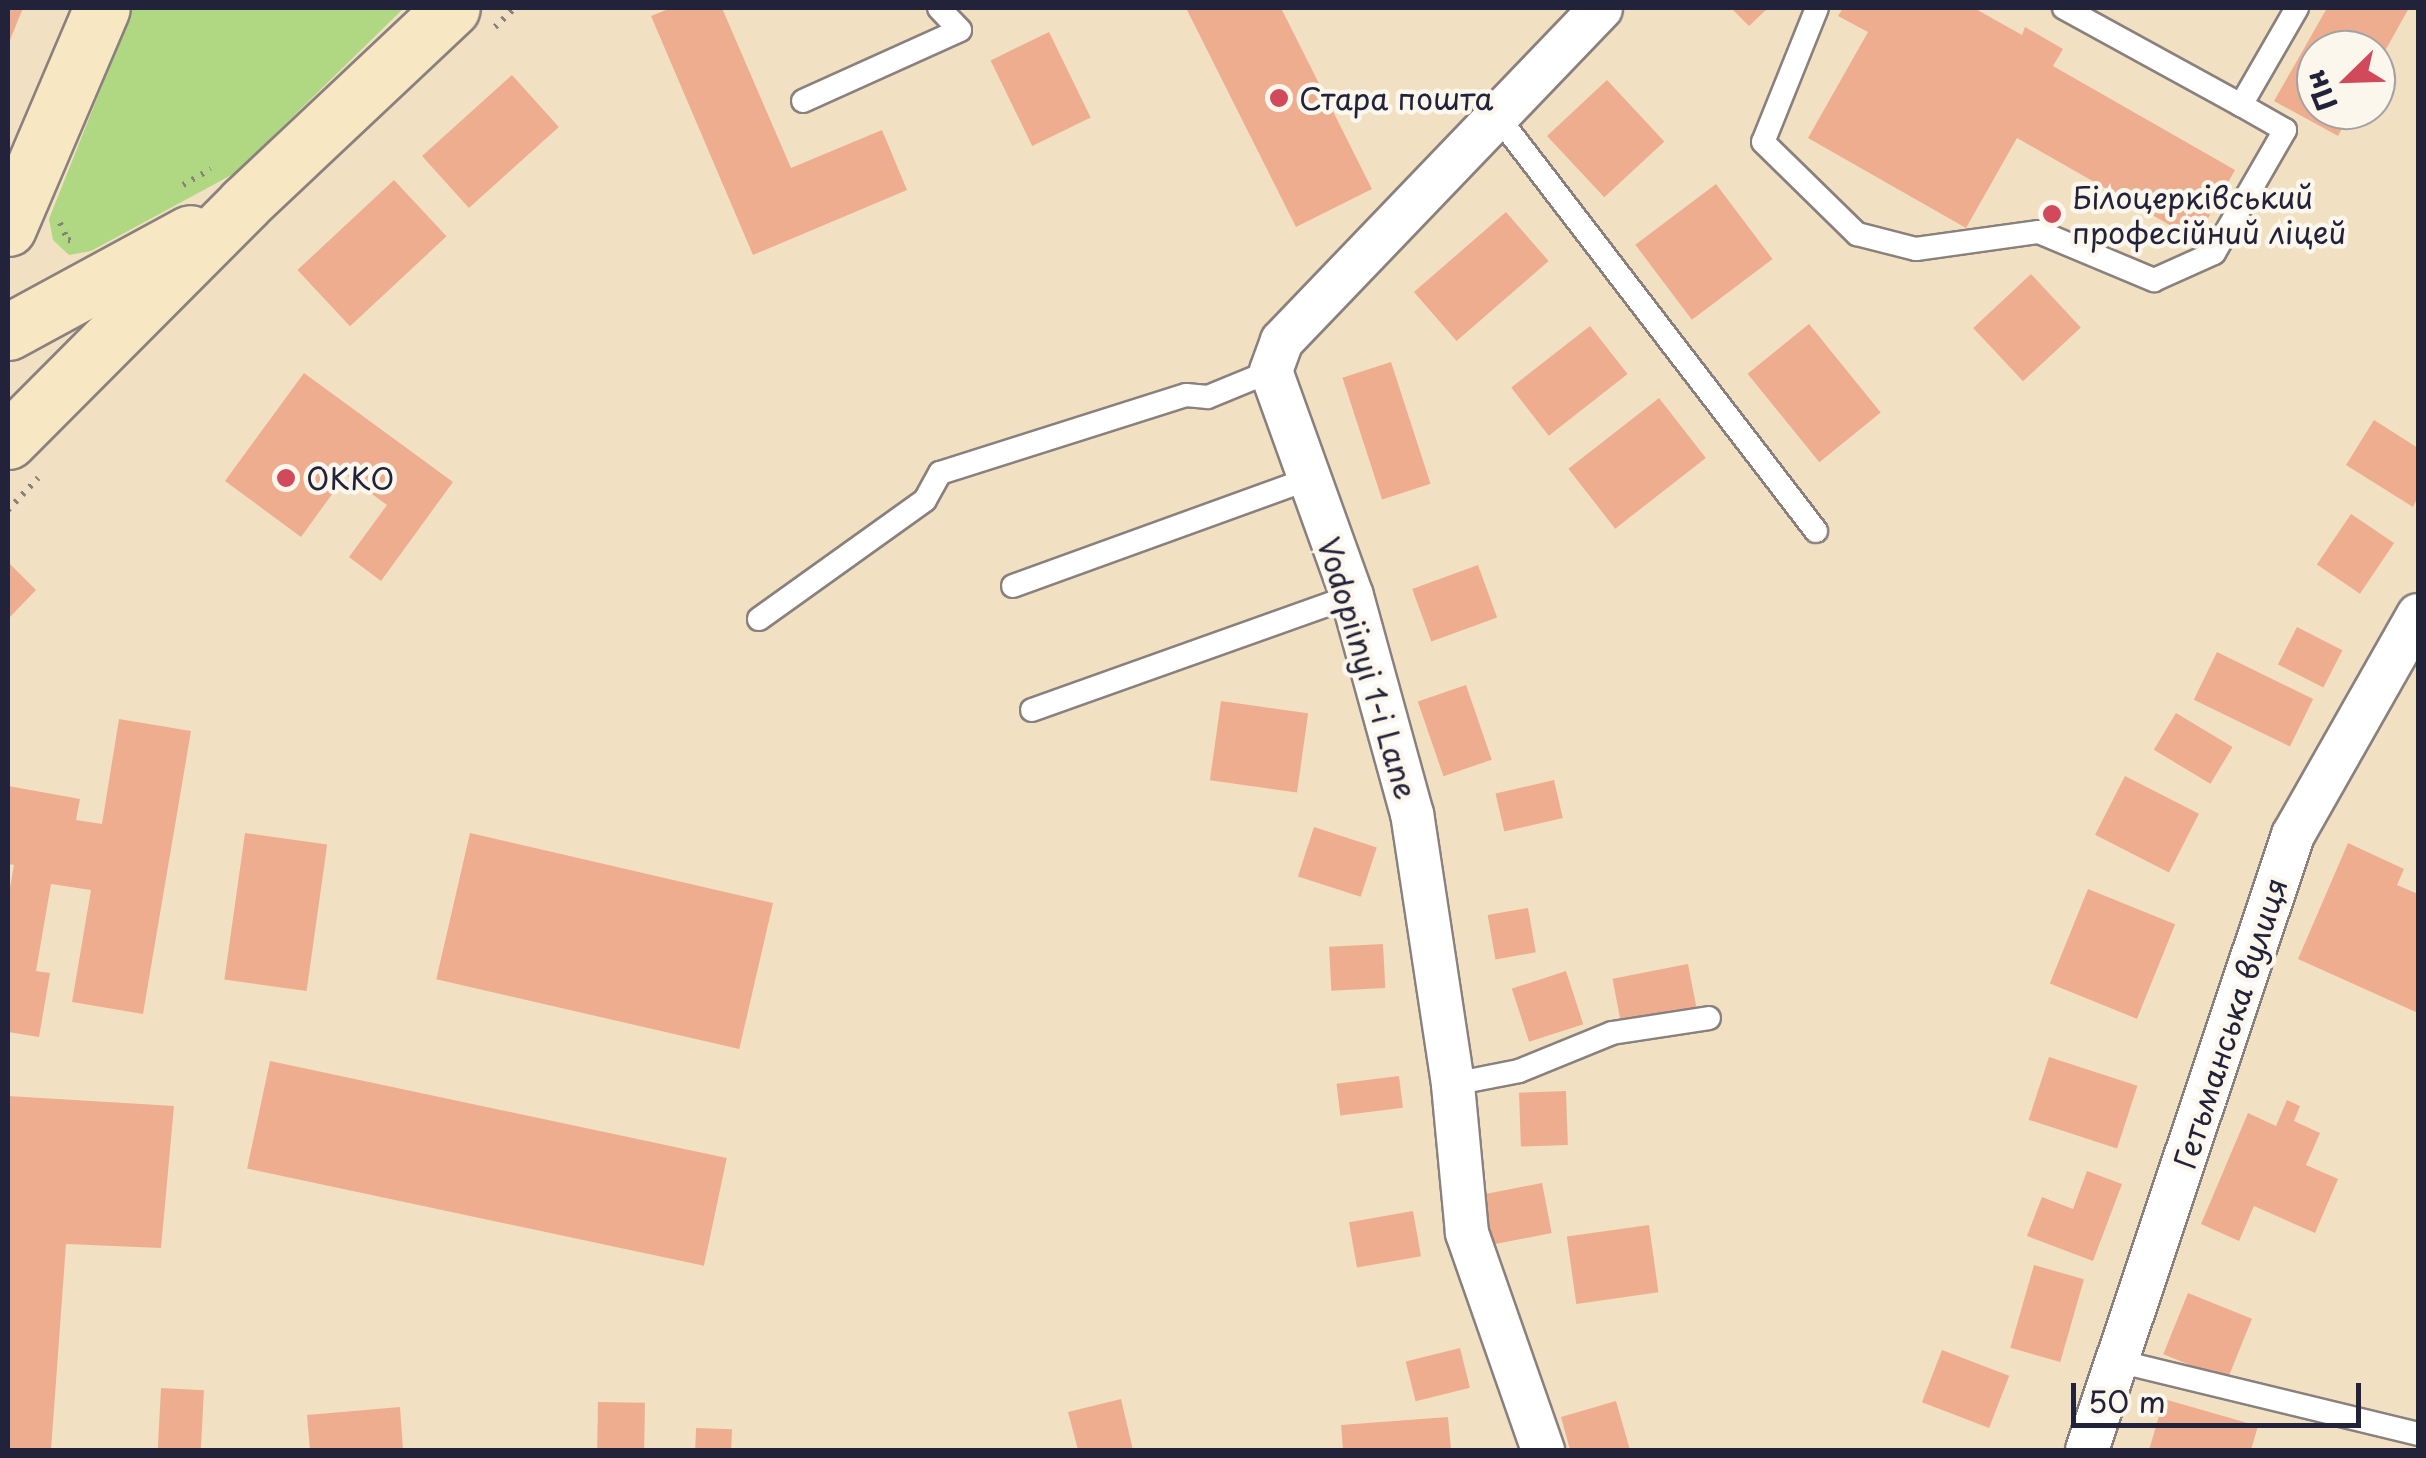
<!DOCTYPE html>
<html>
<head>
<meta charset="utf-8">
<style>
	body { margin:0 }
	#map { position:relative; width:2426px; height:1458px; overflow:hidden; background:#f2e0c2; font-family:"Playpen Sans",sans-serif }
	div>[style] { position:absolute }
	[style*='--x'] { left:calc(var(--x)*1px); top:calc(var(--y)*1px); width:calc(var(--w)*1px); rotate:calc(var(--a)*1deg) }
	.green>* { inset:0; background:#b0d781 }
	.building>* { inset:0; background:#efad8f; transform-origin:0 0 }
	.path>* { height:6px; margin-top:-3px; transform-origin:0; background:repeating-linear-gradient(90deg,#8a817e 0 2.5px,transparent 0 10.5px) }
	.roads { filter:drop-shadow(2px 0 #8a817e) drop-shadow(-2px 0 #8a817e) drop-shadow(0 2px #8a817e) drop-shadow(0 -2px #8a817e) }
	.lane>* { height:22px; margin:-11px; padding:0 11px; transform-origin:11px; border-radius:11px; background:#fff }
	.street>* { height:42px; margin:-21px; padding:0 21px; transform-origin:21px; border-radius:21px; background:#fff }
	.secondary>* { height:55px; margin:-27.5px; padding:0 27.5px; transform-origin:27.5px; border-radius:27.5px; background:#f7e8c3 }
	.dots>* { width:28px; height:28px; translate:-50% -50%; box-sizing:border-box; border:5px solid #fbf7ec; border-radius:50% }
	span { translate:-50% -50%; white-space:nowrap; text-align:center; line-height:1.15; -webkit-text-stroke:9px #fbf7ec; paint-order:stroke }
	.poi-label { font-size:30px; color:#22223b }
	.left { translate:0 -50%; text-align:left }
	.street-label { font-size:30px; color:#22223b }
	.frame { position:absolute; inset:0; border:10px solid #22223b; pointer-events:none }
	.north { position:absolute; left:2296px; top:30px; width:100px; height:100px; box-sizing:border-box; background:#fbf7ec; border:2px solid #a4a2a5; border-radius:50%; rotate:247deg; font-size:28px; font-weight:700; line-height:40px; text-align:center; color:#22223b }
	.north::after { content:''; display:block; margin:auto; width:35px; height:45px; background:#d1495b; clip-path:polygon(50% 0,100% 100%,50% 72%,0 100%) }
	.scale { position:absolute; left:2071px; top:1383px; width:290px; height:45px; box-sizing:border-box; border:5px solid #22223b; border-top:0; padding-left:12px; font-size:30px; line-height:35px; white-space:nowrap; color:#22223b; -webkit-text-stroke:8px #fbf7ec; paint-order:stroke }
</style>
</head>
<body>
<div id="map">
	<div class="green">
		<i style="clip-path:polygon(133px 8px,404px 8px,235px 173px,91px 251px,69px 255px,53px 240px,49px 219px)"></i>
	</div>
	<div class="building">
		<i style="clip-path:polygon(8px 8px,23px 8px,8px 45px)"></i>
		<i style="clip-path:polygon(671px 8px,722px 8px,791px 168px,882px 130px,907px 190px,753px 255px,651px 16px)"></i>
		<i style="clip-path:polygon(1186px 8px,1281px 8px,1372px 189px,1296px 227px)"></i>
		<i style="clip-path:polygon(1731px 8px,1768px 8px,1749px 26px)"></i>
		<i style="clip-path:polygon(1843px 8px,1974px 8px,2022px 35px,2025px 27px,2063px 49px,2053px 66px,2235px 170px,2196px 240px,2017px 138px,1966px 228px,1808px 138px,1868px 32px,1838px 16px)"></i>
		<i style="clip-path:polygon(2327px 8px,2409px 8px,2376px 67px,2376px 50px,2316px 50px,2316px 110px,2352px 110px,2338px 136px,2274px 101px)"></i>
		<i style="left:1049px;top:32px;width:95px;height:65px;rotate:64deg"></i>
		<i style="left:512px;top:75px;width:70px;height:121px;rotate:48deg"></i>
		<i style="left:1607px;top:80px;width:84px;height:82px;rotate:47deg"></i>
		<i style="left:394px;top:180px;width:77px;height:132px;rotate:47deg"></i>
		<i style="left:1716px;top:184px;width:94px;height:101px;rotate:53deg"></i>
		<i style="left:1506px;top:212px;width:65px;height:122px;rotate:49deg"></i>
		<i style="left:2031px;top:274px;width:73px;height:79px;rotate:47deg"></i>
		<i style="left:1809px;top:324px;width:114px;height:79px;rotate:51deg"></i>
		<i style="left:1590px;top:326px;width:61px;height:100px;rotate:52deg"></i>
		<i style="left:1391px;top:362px;width:128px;height:51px;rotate:72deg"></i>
		<i style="clip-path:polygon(304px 373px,453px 482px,381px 581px,349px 557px,387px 505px,346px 475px,301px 537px,225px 481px)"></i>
		<i style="left:1659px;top:398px;width:76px;height:115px;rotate:52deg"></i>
		<i style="clip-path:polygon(2374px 420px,2418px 448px,2418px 497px,2413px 507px,2346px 465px)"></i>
		<i style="left:2351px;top:514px;width:52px;height:61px;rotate:34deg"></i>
		<i style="clip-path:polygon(8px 562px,36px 590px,8px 619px)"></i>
		<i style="left:1478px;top:565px;width:56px;height:70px;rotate:70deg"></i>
		<i style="left:2297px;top:627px;width:51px;height:42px;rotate:27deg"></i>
		<i style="left:2217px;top:652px;width:107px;height:53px;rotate:26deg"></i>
		<i style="left:1466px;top:685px;width:79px;height:51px;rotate:71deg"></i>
		<i style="left:1221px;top:701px;width:88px;height:80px;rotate:8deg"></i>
		<i style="left:2176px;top:713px;width:66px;height:43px;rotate:31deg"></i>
		<i style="clip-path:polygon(119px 719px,191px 731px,143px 1014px,72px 1002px,91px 890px,51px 884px,36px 971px,50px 973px,39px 1037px,8px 1032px,8px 899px,14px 865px,8px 864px,8px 786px,80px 799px,76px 820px,102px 824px)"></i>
		<i style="left:2125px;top:776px;width:83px;height:66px;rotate:27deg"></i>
		<i style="left:1554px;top:780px;width:39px;height:60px;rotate:77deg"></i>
		<i style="left:1314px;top:827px;width:66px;height:52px;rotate:18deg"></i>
		<i style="left:245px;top:833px;width:83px;height:148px;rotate:8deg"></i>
		<i style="left:470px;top:833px;width:311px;height:150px;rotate:13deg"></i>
		<i style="clip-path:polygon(2348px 843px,2404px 869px,2397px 885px,2418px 894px,2418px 1013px,2298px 959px)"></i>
		<i style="left:2088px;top:889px;width:94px;height:102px;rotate:22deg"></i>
		<i style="left:1528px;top:908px;width:45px;height:41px;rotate:80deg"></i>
		<i style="left:1383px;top:944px;width:44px;height:54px;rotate:87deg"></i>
		<i style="left:1688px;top:964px;width:44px;height:77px;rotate:79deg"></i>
		<i style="left:1566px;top:971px;width:56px;height:57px;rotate:72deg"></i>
		<i style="left:2049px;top:1057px;width:93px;height:66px;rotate:18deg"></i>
		<i style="left:270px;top:1061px;width:467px;height:110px;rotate:12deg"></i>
		<i style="left:1399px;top:1076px;width:32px;height:63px;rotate:83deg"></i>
		<i style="left:1566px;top:1091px;width:54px;height:47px;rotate:88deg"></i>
		<i style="clip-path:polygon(8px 1096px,174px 1106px,161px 1248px,66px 1244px,51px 1450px,8px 1450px)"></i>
		<i style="clip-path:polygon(2287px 1100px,2300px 1106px,2294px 1121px,2320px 1133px,2306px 1165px,2338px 1179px,2315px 1233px,2254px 1206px,2239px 1241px,2201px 1224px,2248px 1113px,2276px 1126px)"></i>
		<i style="clip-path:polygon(2087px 1171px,2122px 1184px,2093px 1261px,2027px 1236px,2042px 1197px,2073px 1209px)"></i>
		<i style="left:1542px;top:1183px;width:51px;height:64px;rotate:79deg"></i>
		<i style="left:1413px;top:1211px;width:46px;height:65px;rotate:80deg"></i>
		<i style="left:1649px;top:1225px;width:68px;height:83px;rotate:82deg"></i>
		<i style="left:2034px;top:1265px;width:52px;height:86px;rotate:16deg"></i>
		<i style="left:2188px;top:1293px;width:69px;height:66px;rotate:22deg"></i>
		<i style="left:1460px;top:1348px;width:41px;height:56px;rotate:76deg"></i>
		<i style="left:1942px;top:1350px;width:72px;height:56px;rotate:21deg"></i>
		<i style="left:161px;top:1388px;width:43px;height:62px;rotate:3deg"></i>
		<i style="clip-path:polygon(1121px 1399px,1133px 1450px,1078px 1450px,1068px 1412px)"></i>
		<i style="clip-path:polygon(2164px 1399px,2258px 1426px,2251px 1450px,2149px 1450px)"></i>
		<i style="clip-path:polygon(1616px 1401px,1630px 1450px,1570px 1450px,1561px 1417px)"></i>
		<i style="left:598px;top:1402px;width:47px;height:48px;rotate:1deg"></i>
		<i style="clip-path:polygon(400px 1407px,403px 1450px,310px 1450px,307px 1415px)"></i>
		<i style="clip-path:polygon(1448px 1417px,1451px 1450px,1343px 1450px,1341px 1425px)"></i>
		<i style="left:696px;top:1428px;width:36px;height:22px;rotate:2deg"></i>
	</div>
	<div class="path">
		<i style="--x:495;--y:27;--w:28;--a:-44"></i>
		<i style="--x:183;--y:185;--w:32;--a:-30"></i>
		<i style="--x:60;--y:223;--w:19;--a:65"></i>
		<i style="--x:68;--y:240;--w:8;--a:7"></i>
		<i style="--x:8;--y:510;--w:44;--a:-46.8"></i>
	</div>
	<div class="roads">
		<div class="lane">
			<i style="--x:1817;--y:8;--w:144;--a:111.9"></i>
			<i style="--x:1763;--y:142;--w:132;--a:44.4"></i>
			<i style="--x:1857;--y:234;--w:61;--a:14.3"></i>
			<i style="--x:1916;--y:249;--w:124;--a:-7.9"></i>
			<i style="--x:2039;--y:232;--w:125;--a:22.7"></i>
			<i style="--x:2154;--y:280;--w:66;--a:-24.2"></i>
			<i style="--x:2214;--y:253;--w:142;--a:-60"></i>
			<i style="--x:2285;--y:130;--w:51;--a:-150.4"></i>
			<i style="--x:2241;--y:105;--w:112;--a:-60"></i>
			<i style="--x:2064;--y:8;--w:202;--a:28.7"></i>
			<i style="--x:803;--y:101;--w:172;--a:-24.3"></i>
			<i style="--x:960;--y:30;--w:30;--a:-134"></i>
			<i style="--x:1498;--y:117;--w:522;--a:52.47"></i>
			<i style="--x:1013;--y:586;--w:315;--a:-19.9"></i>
			<i style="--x:759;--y:619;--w:204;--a:-35.6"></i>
			<i style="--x:925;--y:500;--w:31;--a:-61"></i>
			<i style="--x:940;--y:473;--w:258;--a:-17.6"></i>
			<i style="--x:1186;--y:395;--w:22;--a:5"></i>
			<i style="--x:1208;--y:397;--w:68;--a:-22.4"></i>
			<i style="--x:1032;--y:710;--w:340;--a:-19.6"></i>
			<i style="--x:1453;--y:1084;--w:67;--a:-11.1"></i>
			<i style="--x:1519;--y:1071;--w:100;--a:-22.2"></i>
			<i style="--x:1612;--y:1033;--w:98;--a:-8.8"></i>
			<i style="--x:2117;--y:1361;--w:310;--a:13.6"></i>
		</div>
		<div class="street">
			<i style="--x:1543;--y:1450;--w:230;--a:-109.3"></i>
			<i style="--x:1467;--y:1233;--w:150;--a:-95.4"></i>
			<i style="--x:1453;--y:1084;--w:273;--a:-98.6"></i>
			<i style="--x:1412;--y:814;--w:226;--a:-105.4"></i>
			<i style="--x:1352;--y:596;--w:239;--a:-109.8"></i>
			<i style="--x:1271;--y:371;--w:32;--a:-70"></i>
			<i style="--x:1282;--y:341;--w:461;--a:-46.2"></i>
			<i style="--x:2087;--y:1450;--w:649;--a:-71.48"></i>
			<i style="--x:2293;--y:835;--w:253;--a:-60.4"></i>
		</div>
		<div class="secondary">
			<i style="--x:8;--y:228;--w:239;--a:-66.9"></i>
			<i style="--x:8;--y:332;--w:207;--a:-28.5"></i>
			<i style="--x:8;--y:441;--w:336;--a:-45.1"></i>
			<i style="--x:245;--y:203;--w:284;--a:-43.3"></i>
		</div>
	</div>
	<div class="dots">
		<i style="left:1279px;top:98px;background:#d1495b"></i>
		<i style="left:2052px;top:214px;background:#d1495b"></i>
		<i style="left:286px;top:478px;background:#d1495b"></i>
	</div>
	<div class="poi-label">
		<span class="left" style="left:1299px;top:98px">Стара пошта</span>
		<span class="left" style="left:2072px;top:214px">Білоцерківський<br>професійний ліцей</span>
		<span class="left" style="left:306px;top:478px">OKKO</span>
	</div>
	<div class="street-label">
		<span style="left:1368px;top:668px;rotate:73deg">Vodopiinyi 1-i Lane</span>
		<span style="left:2230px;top:1023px;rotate:-72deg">Гетьманська вулиця</span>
	</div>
	<div class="frame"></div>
	<div class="north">Пн</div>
	<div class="scale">50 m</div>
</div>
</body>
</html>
